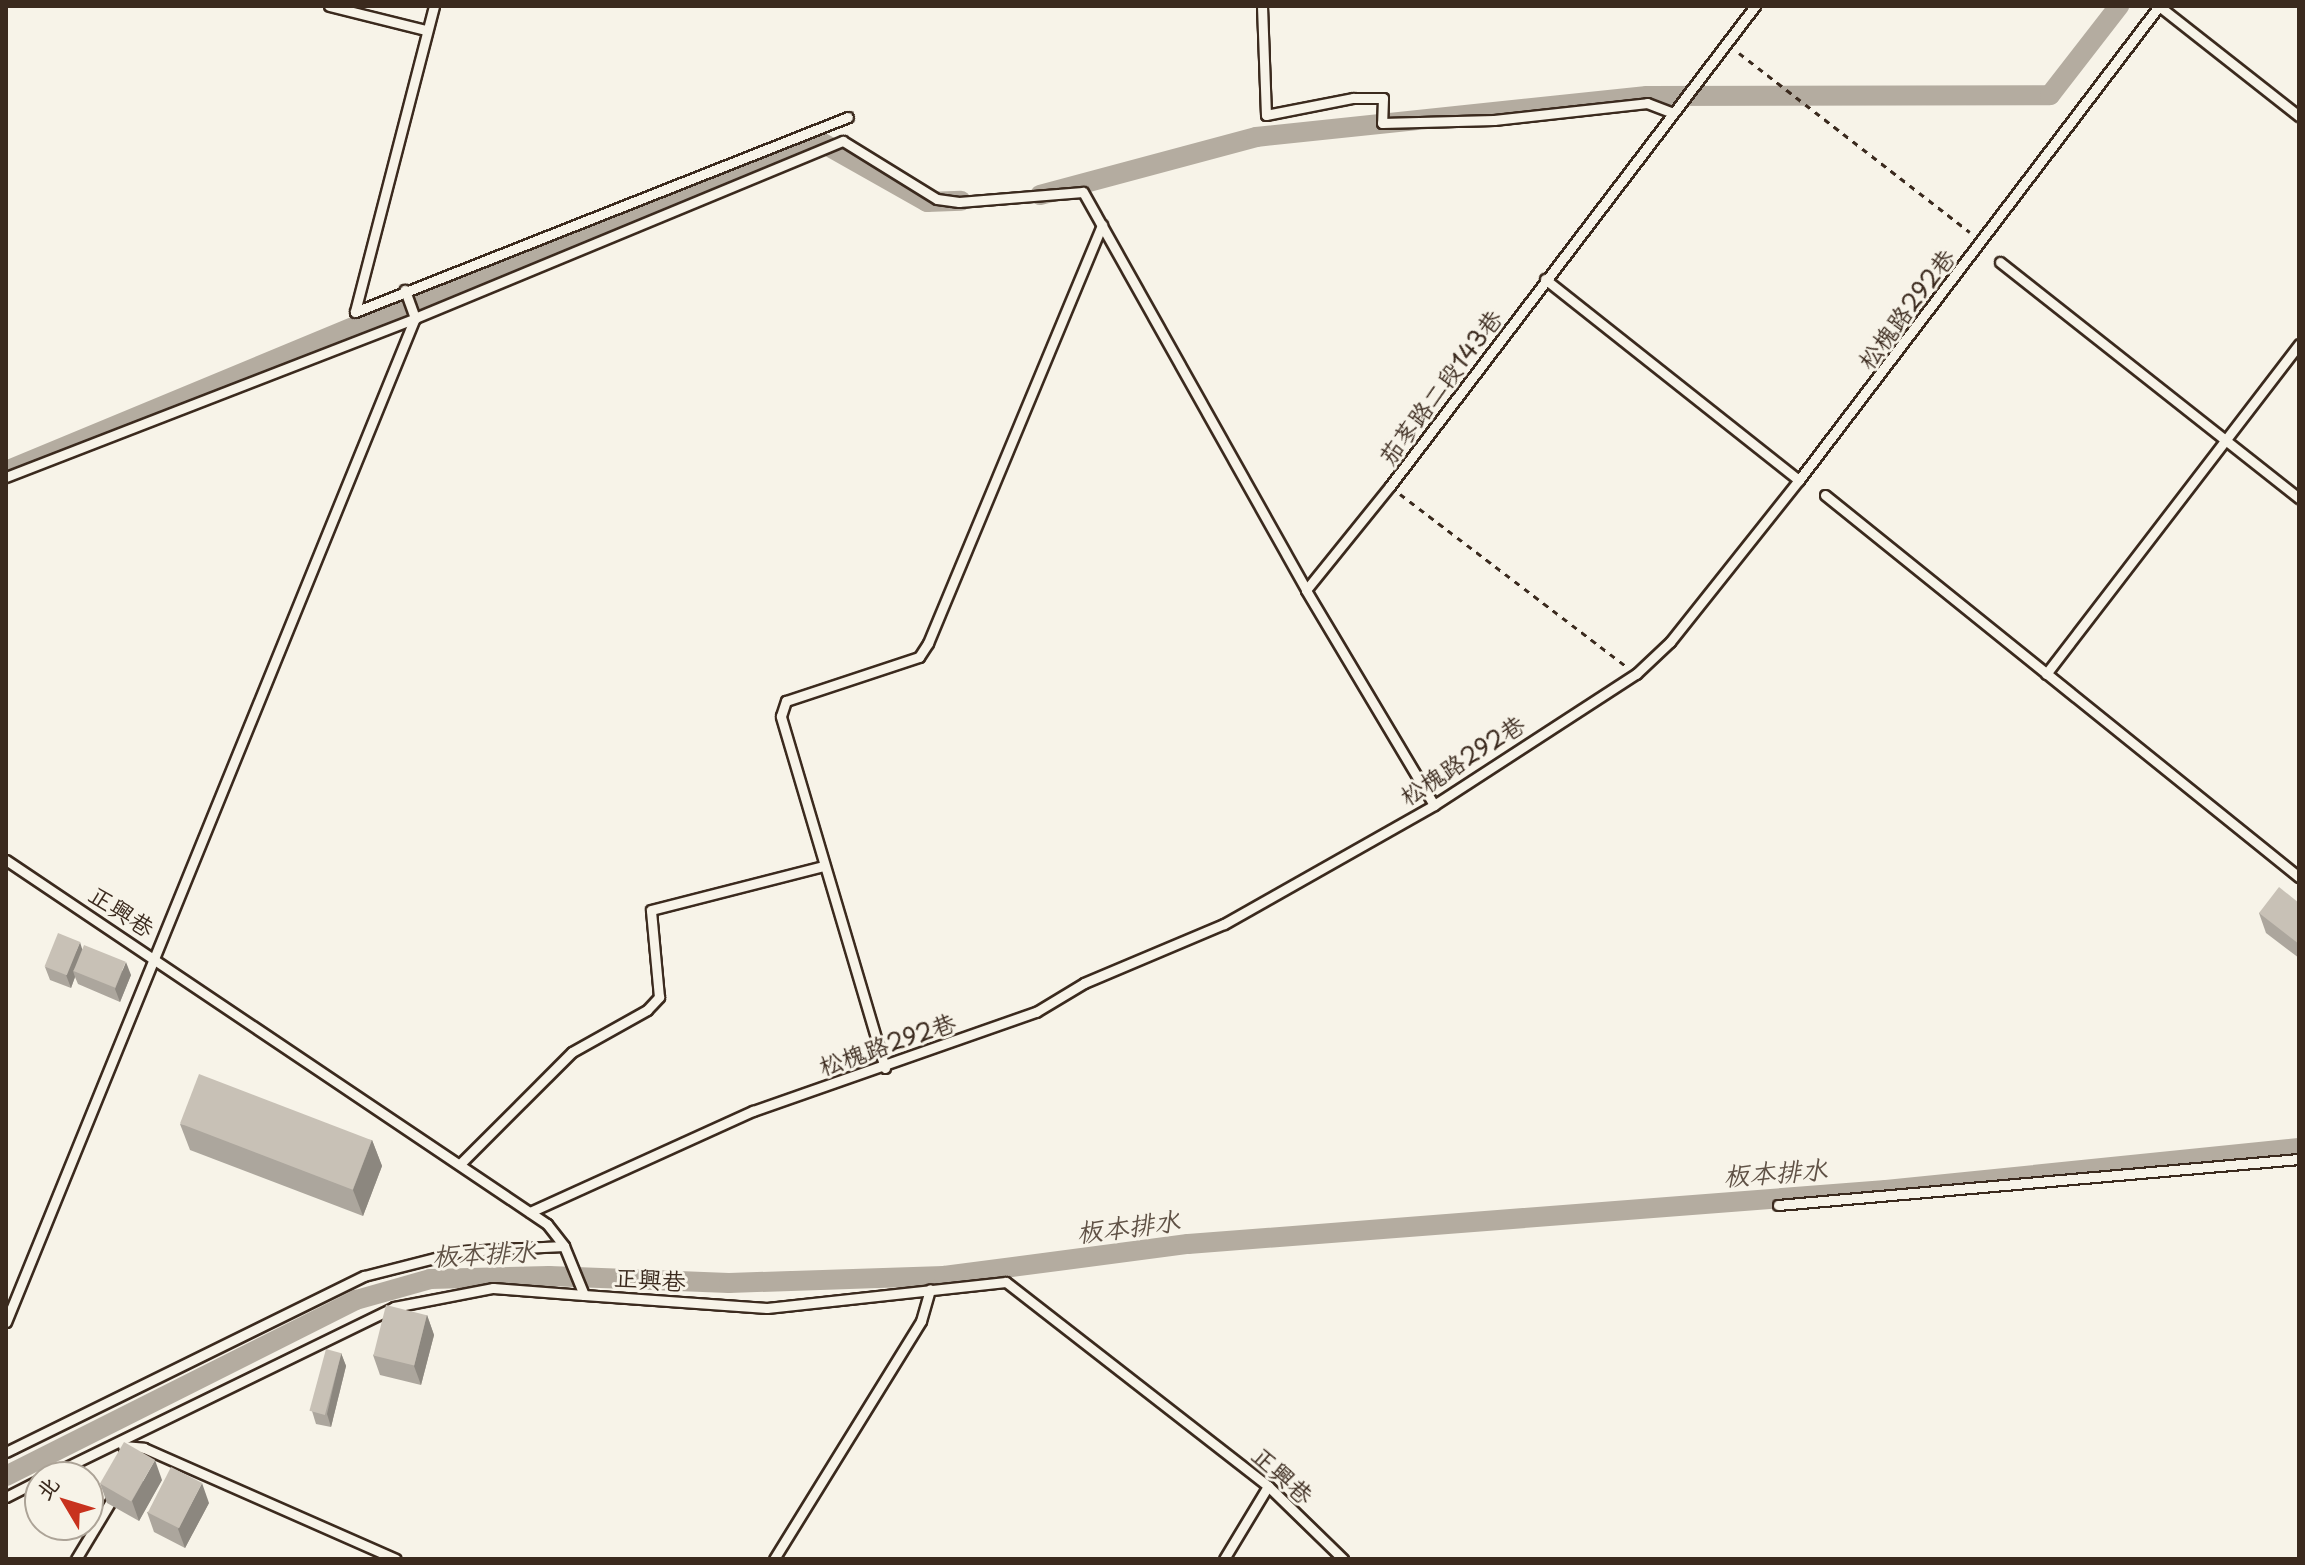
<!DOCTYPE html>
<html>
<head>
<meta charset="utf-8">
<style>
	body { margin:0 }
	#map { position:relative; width:2305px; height:1565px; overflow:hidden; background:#f7f3e8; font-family:"Playpen Sans","LXGW WenKai TC",sans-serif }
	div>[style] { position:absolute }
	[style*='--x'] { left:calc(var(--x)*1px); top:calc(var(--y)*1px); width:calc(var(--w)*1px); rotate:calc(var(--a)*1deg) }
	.canal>* { height:20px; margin:-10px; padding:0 10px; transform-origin:10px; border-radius:10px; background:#b4aca0 }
	.path>* { height:3px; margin-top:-1.5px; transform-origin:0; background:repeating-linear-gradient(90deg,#3b2a1e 0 6px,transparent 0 12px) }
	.roads { filter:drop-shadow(2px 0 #3b2a1e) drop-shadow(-2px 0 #3b2a1e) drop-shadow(0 2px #3b2a1e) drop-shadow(0 -2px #3b2a1e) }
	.lane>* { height:9px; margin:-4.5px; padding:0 4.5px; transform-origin:4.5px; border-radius:4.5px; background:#f7f3e8 }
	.wall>* { inset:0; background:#aca69d }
	.shaded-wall>* { inset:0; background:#8c877f }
	.building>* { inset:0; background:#c8c1b6; transform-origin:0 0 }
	span { translate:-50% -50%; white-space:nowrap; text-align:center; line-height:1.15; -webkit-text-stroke:6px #f7f3e8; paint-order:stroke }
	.street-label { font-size:24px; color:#3b2a1e }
	.water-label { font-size:26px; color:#5f5145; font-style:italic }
	.frame { position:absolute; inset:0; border:8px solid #3b2a1e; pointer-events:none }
	.north { position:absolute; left:24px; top:1461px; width:80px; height:80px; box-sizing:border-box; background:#f7f3e8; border:2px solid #aca397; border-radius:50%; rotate:308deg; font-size:22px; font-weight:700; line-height:32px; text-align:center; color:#3b2a1e }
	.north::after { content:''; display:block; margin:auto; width:28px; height:36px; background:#c8321e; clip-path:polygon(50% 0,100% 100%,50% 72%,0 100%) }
</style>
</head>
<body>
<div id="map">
	<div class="canal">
		<i style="--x:1040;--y:195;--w:224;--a:-15"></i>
		<i style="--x:1256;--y:137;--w:393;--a:-6"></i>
		<i style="--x:1647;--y:96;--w:403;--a:-0.1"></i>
		<i style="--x:2050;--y:95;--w:113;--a:-52.2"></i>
		<i style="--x:6;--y:471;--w:629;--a:-22.53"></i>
		<i style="--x:587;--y:230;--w:250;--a:-20.6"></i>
		<i style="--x:821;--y:142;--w:122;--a:29.5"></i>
		<i style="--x:927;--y:202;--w:34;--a:-2"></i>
		<i style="--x:6;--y:1476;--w:392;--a:-26.7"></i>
		<i style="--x:356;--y:1300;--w:77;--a:-15.8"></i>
		<i style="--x:430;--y:1279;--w:119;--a:-1.4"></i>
		<i style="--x:549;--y:1276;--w:180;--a:2.2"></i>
		<i style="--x:729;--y:1283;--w:215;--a:-1.9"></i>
		<i style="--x:944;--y:1276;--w:246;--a:-7.5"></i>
		<i style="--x:1188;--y:1244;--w:700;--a:-4.42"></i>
		<i style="--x:1886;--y:1190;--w:415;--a:-5.8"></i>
	</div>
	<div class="path">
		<i style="--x:1739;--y:53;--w:292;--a:37.8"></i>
		<i style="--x:1400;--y:494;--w:284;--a:37.3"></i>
	</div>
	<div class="roads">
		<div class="lane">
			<i style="--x:329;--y:6;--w:100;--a:13.9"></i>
			<i style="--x:434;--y:6;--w:316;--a:104.5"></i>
			<i style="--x:355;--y:312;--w:530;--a:-21.58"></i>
			<i style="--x:1262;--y:6;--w:109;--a:87.9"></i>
			<i style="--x:1266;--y:115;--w:89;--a:-11.1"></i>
			<i style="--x:1353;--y:98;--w:30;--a:0"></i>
			<i style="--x:1383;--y:98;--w:25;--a:92"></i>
			<i style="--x:1382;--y:123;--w:112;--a:-1.5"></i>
			<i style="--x:1494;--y:120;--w:154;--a:-6.3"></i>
			<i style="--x:1647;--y:103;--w:28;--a:21"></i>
			<i style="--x:2159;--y:6;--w:178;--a:38.2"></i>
			<i style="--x:2000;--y:262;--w:381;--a:38.3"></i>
			<i style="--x:1545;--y:279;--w:324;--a:38.4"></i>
			<i style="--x:6;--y:477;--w:439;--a:-21.2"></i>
			<i style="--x:415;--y:318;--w:463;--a:-22.5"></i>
			<i style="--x:843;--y:141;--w:110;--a:31.7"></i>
			<i style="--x:937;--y:199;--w:22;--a:8"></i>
			<i style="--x:959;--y:202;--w:124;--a:-4.6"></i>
			<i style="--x:1083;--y:192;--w:456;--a:60.7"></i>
			<i style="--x:1825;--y:495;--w:609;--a:38.87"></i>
			<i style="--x:2046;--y:674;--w:416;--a:-52.5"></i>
			<i style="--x:1434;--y:805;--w:250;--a:-120.8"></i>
			<i style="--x:1306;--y:590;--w:134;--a:-51.1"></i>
			<i style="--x:1390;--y:486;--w:603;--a:-52.75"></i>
			<i style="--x:6;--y:860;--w:652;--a:33.93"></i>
			<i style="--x:547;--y:1224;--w:28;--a:52"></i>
			<i style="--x:564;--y:1246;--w:53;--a:67.8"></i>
			<i style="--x:584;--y:1295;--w:183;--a:4.1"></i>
			<i style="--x:767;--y:1308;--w:240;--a:-6.2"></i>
			<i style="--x:1006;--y:1282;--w:332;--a:37.9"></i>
			<i style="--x:1268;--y:1486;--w:105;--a:44.2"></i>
			<i style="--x:885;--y:1068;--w:367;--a:-106.5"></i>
			<i style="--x:781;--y:716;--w:16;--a:-72"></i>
			<i style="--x:786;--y:701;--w:140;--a:-18.3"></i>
			<i style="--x:919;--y:657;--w:17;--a:-57"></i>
			<i style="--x:928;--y:643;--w:453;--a:-67.4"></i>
			<i style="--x:460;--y:1164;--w:158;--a:-45"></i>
			<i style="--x:572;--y:1052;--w:86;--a:-29.2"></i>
			<i style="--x:647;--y:1010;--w:18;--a:-47"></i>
			<i style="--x:659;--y:997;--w:87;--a:-95.3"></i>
			<i style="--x:651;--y:910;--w:178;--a:-14.3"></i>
			<i style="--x:1778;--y:1205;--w:523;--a:-5.05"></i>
			<i style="--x:530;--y:1212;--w:245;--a:-24.4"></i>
			<i style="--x:753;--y:1111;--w:300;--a:-19.3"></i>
			<i style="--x:1036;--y:1012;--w:56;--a:-31.1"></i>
			<i style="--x:1084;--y:983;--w:152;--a:-22.9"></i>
			<i style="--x:1224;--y:924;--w:241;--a:-29.5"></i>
			<i style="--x:1434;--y:805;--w:241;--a:-33"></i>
			<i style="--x:1636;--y:674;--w:47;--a:-43.3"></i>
			<i style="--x:1670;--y:642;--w:207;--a:-51.5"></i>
			<i style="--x:1799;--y:480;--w:595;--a:-52.78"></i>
			<i style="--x:6;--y:1322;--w:1084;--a:-67.84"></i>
			<i style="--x:415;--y:318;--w:30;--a:-110"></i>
			<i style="--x:123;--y:1446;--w:21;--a:5"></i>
			<i style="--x:144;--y:1448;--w:275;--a:23.8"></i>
			<i style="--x:6;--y:1452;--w:399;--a:-26.2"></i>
			<i style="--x:364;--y:1276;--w:101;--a:-14.3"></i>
			<i style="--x:462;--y:1251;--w:102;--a:-2.8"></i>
			<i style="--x:46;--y:1477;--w:387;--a:-26"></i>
			<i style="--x:394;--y:1307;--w:101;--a:-10.9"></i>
			<i style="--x:493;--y:1288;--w:91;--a:4.4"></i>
			<i style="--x:6;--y:1497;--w:38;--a:-27"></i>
			<i style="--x:76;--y:1559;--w:74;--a:-58.9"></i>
			<i style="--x:774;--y:1559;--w:280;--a:-58.3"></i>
			<i style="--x:921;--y:1321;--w:33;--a:-74"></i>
			<i style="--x:1224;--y:1559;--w:85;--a:-58.9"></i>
		</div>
	</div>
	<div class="wall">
		<i style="clip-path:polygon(2299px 903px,2299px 958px,2266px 933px,2259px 913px)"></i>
		<i style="clip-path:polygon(82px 949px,131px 975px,120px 1002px,78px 984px,75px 977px,71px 988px,50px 980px,45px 967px)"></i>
		<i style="clip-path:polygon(180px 1124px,372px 1140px,382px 1166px,363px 1216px,190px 1150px)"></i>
		<i style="clip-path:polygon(427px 1315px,434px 1335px,421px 1385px,380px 1375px,373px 1355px)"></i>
		<i style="clip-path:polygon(341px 1353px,346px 1366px,331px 1427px,316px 1424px,312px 1411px)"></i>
		<i style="clip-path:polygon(162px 1480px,139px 1521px,107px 1503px,100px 1483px)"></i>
		<i style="clip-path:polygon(209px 1503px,185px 1548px,154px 1532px,147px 1512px)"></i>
	</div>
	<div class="shaded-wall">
		<i style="clip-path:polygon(80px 942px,84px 955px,73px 971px,75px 977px,71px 988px,66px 975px)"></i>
		<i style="clip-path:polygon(126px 962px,131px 975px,120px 1002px,115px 989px)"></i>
		<i style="clip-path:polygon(372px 1140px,382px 1166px,363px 1216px,353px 1190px)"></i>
		<i style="clip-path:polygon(427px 1315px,434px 1335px,421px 1385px,414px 1366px)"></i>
		<i style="clip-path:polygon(341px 1353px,346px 1366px,331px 1427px,327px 1414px)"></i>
		<i style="clip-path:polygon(155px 1460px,162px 1480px,139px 1521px,132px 1501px)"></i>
		<i style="clip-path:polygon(202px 1483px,209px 1503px,185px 1548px,178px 1529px)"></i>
	</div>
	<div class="building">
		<i style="clip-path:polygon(2279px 887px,2299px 903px,2299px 944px,2259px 913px)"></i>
		<i style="left:58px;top:933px;width:24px;height:36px;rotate:22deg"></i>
		<i style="left:84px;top:945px;width:45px;height:28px;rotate:22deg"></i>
		<i style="left:199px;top:1074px;width:185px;height:53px;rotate:21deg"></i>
		<i style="left:386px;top:1305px;width:42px;height:52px;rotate:14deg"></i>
		<i style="left:326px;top:1349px;width:16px;height:64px;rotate:15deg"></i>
		<i style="left:124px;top:1442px;width:36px;height:48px;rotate:30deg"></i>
		<i style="left:171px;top:1467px;width:35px;height:51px;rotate:27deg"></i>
	</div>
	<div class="street-label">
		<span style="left:1906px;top:309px;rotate:-53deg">松槐路292巷</span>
		<span style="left:1440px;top:387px;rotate:-53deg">茄苳路二段143巷</span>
		<span style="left:1462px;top:760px;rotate:-33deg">松槐路292巷</span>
		<span style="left:122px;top:911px;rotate:33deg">正興巷</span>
		<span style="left:887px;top:1044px;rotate:-19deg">松槐路292巷</span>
		<span style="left:650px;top:1279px;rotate:4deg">正興巷</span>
		<span style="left:1283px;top:1475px;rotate:42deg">正興巷</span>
	</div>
	<div class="water-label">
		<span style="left:1775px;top:1172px;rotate:-4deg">板本排水</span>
		<span style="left:1128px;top:1226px;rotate:-7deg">板本排水</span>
		<span style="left:484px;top:1253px;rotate:-3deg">板本排水</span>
	</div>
	<div class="frame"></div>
	<div class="north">北</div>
</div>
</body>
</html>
